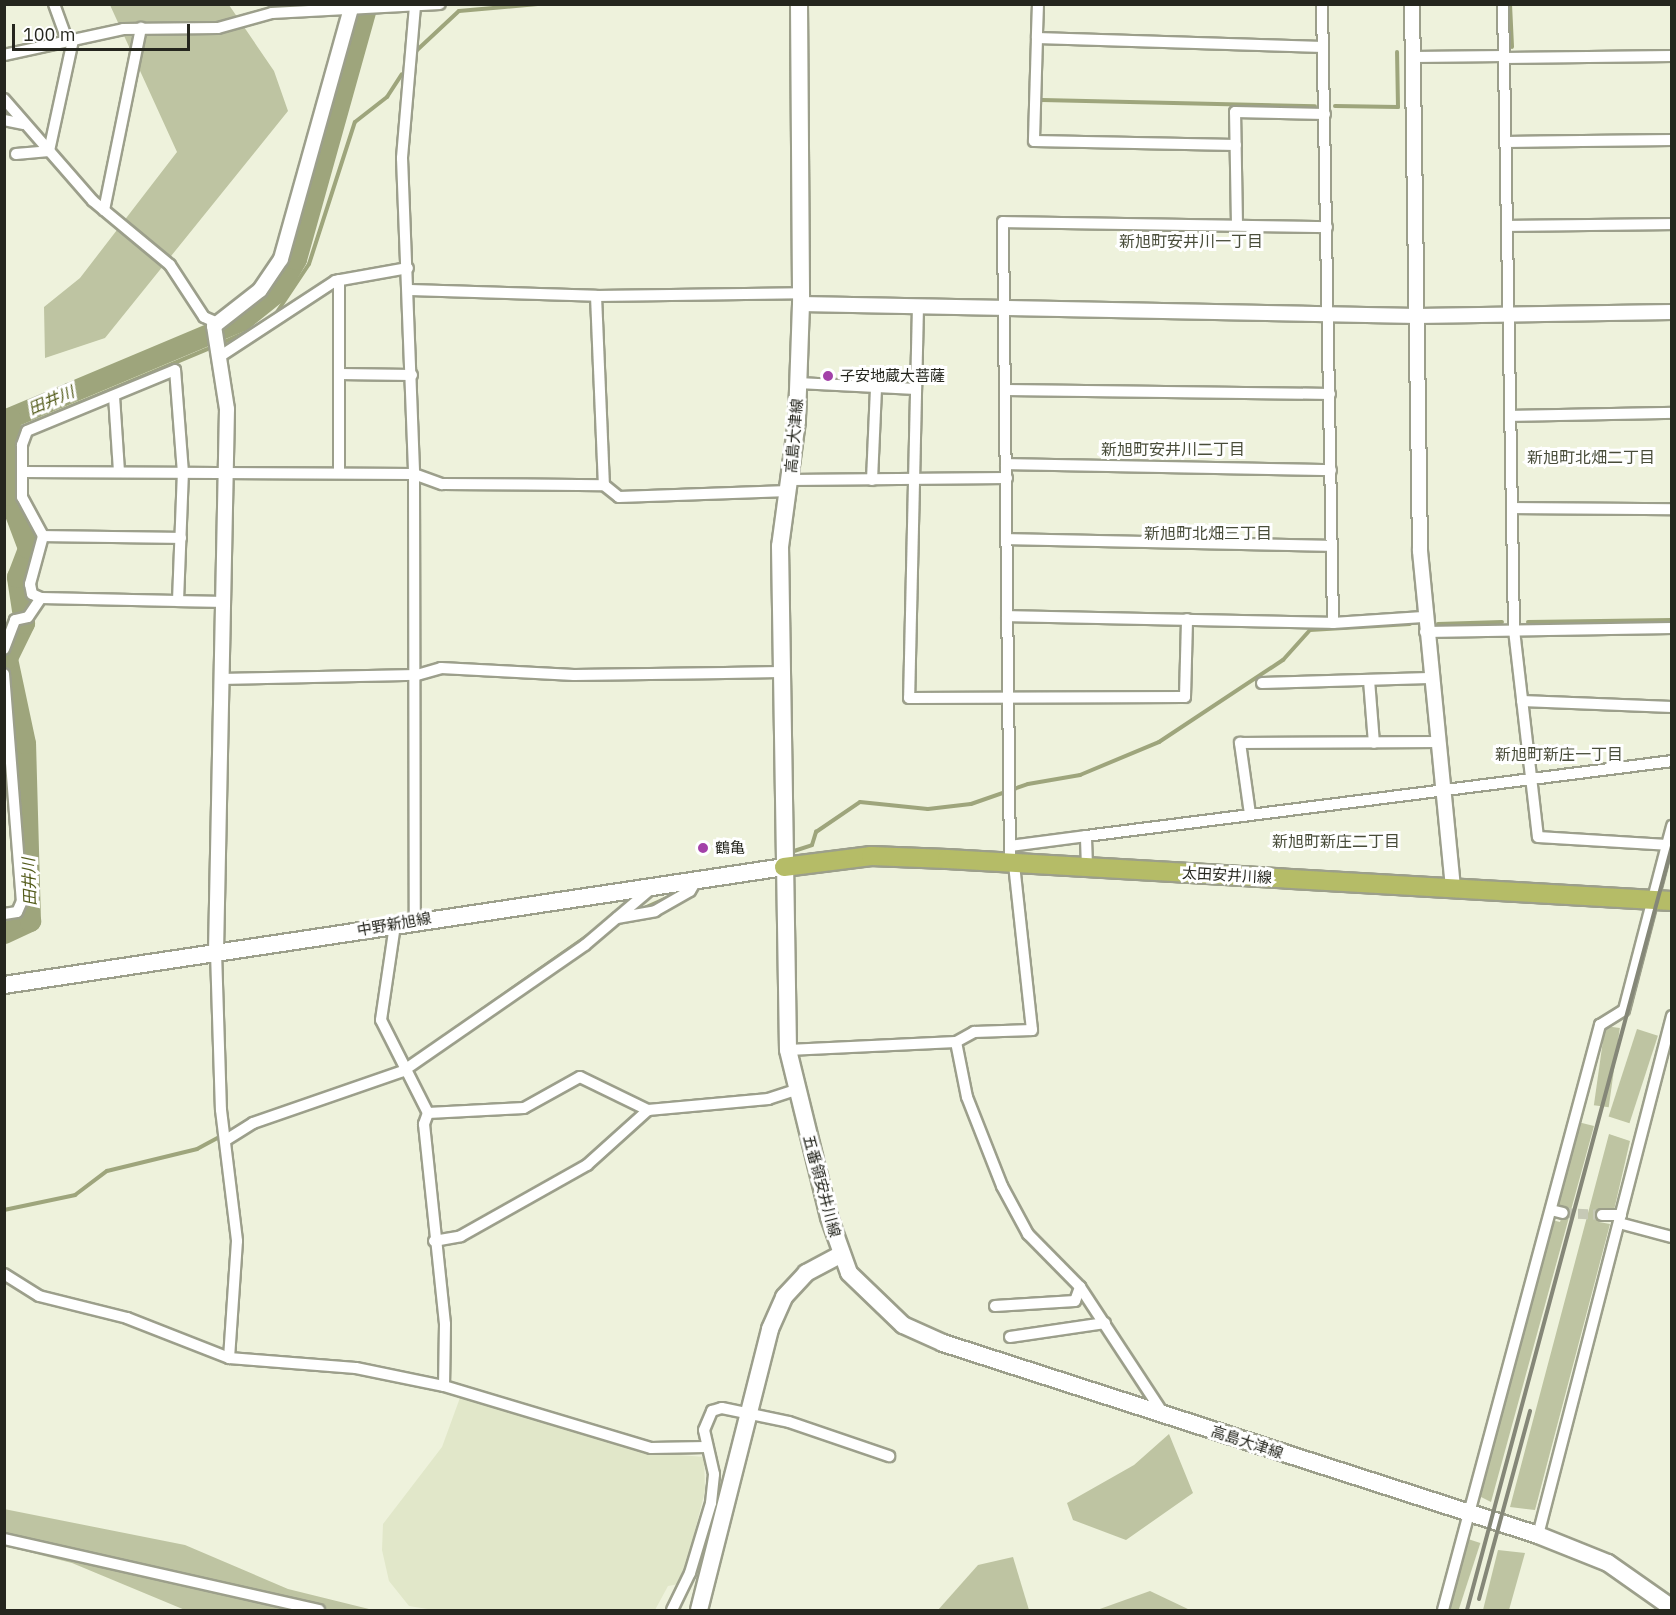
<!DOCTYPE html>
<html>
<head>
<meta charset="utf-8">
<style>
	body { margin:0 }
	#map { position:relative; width:1676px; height:1615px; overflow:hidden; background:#eef2dc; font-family:"IBM Plex Sans","Noto Sans JP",sans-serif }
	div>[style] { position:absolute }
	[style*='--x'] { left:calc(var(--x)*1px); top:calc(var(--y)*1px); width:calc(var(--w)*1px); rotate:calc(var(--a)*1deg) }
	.built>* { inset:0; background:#e1e7c9 }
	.green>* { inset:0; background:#bec4a2; transform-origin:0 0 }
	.stream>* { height:4px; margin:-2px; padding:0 2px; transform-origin:2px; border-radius:2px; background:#9ea57c }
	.river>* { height:21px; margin:-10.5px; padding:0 10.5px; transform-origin:10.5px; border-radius:10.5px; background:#9ea57c }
	.minor-tunnel>* { height:10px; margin-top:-5px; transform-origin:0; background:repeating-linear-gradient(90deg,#c6c9b6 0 10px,transparent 0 15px) }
	.roads { filter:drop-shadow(2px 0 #9c9f8b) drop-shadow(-2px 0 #9c9f8b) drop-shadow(0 2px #9c9f8b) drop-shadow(0 -2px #9c9f8b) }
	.minor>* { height:10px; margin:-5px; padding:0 5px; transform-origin:5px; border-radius:5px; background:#fff }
	.tertiary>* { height:14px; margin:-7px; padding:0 7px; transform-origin:7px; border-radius:7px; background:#fff }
	.secondary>* { height:16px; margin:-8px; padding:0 8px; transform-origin:8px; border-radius:8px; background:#fff }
	.primary>* { height:18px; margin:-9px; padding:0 9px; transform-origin:9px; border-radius:9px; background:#b5bc67 }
	.rail>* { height:4px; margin:-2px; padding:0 2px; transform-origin:2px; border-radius:2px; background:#858778 }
	.dots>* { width:16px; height:16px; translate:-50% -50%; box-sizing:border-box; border:3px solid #fff; border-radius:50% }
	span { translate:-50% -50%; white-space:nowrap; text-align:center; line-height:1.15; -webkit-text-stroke:6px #fff; paint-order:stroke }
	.poi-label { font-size:15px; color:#25261e }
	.left { translate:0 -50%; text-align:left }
	.street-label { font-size:15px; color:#25261e }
	.neighbourhood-label { font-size:16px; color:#494d3a }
	.water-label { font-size:16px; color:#535b1a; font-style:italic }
	.frame { position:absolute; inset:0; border:6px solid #25261e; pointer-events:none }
	.scale { position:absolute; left:12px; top:24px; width:178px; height:27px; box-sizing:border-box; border:3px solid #25261e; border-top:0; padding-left:8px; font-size:18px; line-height:21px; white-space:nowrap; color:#25261e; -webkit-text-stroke:4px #fff; paint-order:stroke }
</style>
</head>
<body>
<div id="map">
	<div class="built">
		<i style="clip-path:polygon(461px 1395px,655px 1453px,704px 1457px,705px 1491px,687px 1562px,679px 1584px,668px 1586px,655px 1610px,434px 1610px,409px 1606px,389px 1581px,382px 1550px,383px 1524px,442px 1447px)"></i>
	</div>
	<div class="green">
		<i style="clip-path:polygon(110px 5px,229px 5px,274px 71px,288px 111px,105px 338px,45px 358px,44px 307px,80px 278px,177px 152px)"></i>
		<i style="left:1605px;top:1026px;width:15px;height:80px;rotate:8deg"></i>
		<i style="left:1637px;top:1029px;width:22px;height:92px;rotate:18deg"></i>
		<i style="clip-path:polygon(1578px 1122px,1594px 1126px,1491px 1502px,1479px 1496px,1552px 1220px,1560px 1222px,1564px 1209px,1557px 1203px)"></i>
		<i style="clip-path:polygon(1609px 1134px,1630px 1141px,1614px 1210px,1602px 1210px,1599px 1222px,1610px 1224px,1535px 1510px,1510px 1507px)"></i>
		<i style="clip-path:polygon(1169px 1434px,1193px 1493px,1126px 1540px,1073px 1520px,1067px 1503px,1134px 1465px)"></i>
		<i style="clip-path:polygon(4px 1509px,185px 1545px,288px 1589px,373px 1610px,185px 1610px,72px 1563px,5px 1546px)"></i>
		<i style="left:1468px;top:1539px;width:13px;height:73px;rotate:18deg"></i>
		<i style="clip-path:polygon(1498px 1550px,1525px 1553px,1509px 1610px,1483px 1610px)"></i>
		<i style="clip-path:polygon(1013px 1557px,1029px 1610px,938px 1610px,978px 1565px)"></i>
		<i style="clip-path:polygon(1150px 1591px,1190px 1610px,1097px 1610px)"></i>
	</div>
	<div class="stream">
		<i style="--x:1510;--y:4;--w:43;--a:87.3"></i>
		<i style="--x:415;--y:52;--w:60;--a:-43"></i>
		<i style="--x:459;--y:11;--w:79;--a:-5.1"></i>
		<i style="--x:1042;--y:100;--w:273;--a:1.3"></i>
		<i style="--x:1335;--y:106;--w:63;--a:0.9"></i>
		<i style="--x:1398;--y:107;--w:55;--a:-91"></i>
		<i style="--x:275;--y:315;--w:61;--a:-56.3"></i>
		<i style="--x:309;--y:264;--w:149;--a:-72.1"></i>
		<i style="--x:355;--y:122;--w:41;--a:-38"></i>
		<i style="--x:387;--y:97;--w:27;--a:-57"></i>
		<i style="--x:224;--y:342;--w:30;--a:-24"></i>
		<i style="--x:10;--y:432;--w:214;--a:-22.8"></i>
		<i style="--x:1528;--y:622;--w:144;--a:-0.8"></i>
		<i style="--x:1438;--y:624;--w:64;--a:-1.8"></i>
		<i style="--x:794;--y:851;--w:19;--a:-18"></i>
		<i style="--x:812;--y:845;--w:14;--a:-73"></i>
		<i style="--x:816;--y:832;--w:53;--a:-34.3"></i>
		<i style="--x:860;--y:802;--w:68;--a:5.9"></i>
		<i style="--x:928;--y:809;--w:43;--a:-6.6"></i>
		<i style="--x:971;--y:804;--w:60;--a:-19.3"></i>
		<i style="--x:1028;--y:784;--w:53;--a:-9.8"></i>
		<i style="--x:1080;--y:775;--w:86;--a:-22.7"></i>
		<i style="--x:1159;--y:742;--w:149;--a:-33.5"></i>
		<i style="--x:1283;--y:660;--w:40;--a:-48"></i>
		<i style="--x:1310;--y:630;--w:100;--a:-3.4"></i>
		<i style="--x:642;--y:909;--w:35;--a:-24"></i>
		<i style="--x:422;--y:1052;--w:205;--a:-35.1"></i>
		<i style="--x:4;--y:1210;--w:73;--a:-11.9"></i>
		<i style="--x:75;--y:1195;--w:40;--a:-37"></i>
		<i style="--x:107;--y:1171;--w:93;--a:-13.7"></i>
		<i style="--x:197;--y:1149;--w:59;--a:-28.3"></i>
	</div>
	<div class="river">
		<i style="--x:4;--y:420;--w:258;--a:-22.8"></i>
		<i style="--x:242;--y:320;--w:45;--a:-38.7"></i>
		<i style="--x:277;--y:292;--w:38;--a:-60"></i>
		<i style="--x:296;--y:259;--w:265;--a:-74.4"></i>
		<i style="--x:4;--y:933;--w:29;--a:-25"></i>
		<i style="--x:30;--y:921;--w:178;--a:-91.6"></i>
		<i style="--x:25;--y:743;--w:87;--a:-102"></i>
		<i style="--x:7;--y:658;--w:39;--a:-64"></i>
		<i style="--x:24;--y:623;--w:47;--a:-98.7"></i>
		<i style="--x:17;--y:577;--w:31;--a:-69"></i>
		<i style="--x:28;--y:548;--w:57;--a:-110.7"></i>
		<i style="--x:8;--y:495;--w:77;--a:-88.5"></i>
	</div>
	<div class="minor-tunnel">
		<i style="--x:1563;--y:1213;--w:39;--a:3"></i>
	</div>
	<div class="roads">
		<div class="minor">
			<i style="--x:54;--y:4;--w:38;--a:70"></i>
			<i style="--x:1038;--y:4;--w:34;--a:92"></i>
			<i style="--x:1037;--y:38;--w:286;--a:1.8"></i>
			<i style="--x:1503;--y:4;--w:626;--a:88.99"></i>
			<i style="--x:1514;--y:630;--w:208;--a:83.4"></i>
			<i style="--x:1538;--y:837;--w:129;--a:3.5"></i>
			<i style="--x:1667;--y:845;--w:20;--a:-75"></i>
			<i style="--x:415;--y:6;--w:153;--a:94.9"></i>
			<i style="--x:402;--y:158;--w:316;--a:87.8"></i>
			<i style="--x:414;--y:474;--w:445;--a:89.9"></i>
			<i style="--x:1037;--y:38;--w:103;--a:91.7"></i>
			<i style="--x:1034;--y:141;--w:202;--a:1.1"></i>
			<i style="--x:4;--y:55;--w:122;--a:-12.3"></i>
			<i style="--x:123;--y:29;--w:95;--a:-0.6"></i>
			<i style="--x:218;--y:28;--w:56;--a:-15.5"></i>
			<i style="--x:272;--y:13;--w:168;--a:-3.1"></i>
			<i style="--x:1414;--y:57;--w:90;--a:-0.6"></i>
			<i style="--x:1504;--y:58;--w:168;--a:-0.7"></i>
			<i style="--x:4;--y:99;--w:135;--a:48.9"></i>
			<i style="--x:93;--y:201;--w:100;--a:39.7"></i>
			<i style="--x:170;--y:265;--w:62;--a:56.8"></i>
			<i style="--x:204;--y:317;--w:12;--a:24"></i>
			<i style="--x:4;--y:120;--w:19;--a:12"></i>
			<i style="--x:1506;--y:142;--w:166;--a:-0.7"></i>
			<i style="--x:16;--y:154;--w:33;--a:-5"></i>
			<i style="--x:49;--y:151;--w:114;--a:-77.8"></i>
			<i style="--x:104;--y:210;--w:186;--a:-78.5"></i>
			<i style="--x:1237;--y:225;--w:113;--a:-91"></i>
			<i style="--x:1235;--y:112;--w:90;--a:1.3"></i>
			<i style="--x:1507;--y:226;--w:165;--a:-0.7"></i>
			<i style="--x:339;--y:280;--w:193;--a:90"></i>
			<i style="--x:410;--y:290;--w:186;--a:1.8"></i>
			<i style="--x:596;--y:296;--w:205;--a:-0.8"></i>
			<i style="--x:596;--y:296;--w:189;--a:87.6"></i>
			<i style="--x:918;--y:306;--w:392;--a:91.3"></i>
			<i style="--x:909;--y:698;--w:276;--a:-0.2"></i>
			<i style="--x:1185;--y:697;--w:78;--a:-88.5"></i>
			<i style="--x:219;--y:357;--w:139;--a:-33.2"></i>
			<i style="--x:335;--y:281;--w:74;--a:-10.1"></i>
			<i style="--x:339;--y:374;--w:73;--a:0.8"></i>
			<i style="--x:798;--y:383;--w:118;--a:2.9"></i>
			<i style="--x:1006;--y:390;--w:324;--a:0.7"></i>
			<i style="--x:114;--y:396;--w:76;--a:86.2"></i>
			<i style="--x:1511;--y:416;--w:161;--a:-1.1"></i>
			<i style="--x:1006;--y:464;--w:325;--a:1.1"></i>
			<i style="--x:23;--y:472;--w:391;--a:0.3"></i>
			<i style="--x:414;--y:474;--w:30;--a:20"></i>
			<i style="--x:442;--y:484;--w:162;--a:0.4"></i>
			<i style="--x:604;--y:485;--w:19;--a:39"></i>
			<i style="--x:619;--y:497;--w:170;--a:-2"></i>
			<i style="--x:790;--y:480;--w:217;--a:-0.5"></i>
			<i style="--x:872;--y:480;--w:93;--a:-87.5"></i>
			<i style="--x:1512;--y:508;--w:160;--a:0.4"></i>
			<i style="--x:43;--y:536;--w:138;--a:0.8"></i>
			<i style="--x:1007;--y:539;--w:325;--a:1.2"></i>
			<i style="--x:178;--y:601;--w:128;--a:-87.8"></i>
			<i style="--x:183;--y:473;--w:103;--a:-94.4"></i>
			<i style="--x:175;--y:370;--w:160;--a:157.6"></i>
			<i style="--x:27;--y:431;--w:15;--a:110"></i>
			<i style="--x:22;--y:445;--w:52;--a:90"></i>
			<i style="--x:22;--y:497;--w:44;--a:61.7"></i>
			<i style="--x:43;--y:536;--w:50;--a:105.2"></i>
			<i style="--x:30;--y:584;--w:10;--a:79"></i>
			<i style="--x:32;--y:594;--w:10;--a:24"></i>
			<i style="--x:41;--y:598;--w:137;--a:1.3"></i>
			<i style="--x:178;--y:601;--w:43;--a:1.3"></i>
			<i style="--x:1007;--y:616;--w:326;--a:1.2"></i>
			<i style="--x:1333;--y:623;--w:619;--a:-91.02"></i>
			<i style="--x:1333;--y:623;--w:90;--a:-3.8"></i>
			<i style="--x:1425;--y:632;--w:247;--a:-0.9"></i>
			<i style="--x:4;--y:649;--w:31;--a:-69"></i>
			<i style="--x:15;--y:620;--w:13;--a:-13"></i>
			<i style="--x:28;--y:617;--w:23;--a:-56"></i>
			<i style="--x:4;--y:674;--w:228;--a:85.5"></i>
			<i style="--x:22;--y:901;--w:12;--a:114"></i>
			<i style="--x:17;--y:912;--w:13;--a:171"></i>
			<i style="--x:220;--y:679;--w:197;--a:-1.2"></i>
			<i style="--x:417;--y:675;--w:25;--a:-16"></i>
			<i style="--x:441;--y:668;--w:133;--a:3"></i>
			<i style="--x:574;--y:675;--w:207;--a:-0.8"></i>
			<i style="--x:1369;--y:680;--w:63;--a:85.5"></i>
			<i style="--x:1262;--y:683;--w:167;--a:-1.7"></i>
			<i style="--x:1522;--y:701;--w:150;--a:2.3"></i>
			<i style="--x:1250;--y:814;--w:72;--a:-98"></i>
			<i style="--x:1240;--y:743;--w:196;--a:-0.3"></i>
			<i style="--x:1010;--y:846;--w:77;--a:-7.5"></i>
			<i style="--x:1010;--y:863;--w:641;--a:-90.63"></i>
			<i style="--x:1003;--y:222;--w:324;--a:0.9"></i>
			<i style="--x:1087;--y:867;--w:31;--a:-92"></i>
			<i style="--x:1086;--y:836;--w:591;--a:-7.29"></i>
			<i style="--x:617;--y:918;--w:39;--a:-10"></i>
			<i style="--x:655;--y:911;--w:40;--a:-29.7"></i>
			<i style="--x:690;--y:891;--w:14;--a:-60"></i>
			<i style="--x:395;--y:925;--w:96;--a:98.4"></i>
			<i style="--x:381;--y:1020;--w:104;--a:63.2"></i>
			<i style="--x:428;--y:1113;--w:12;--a:110"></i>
			<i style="--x:424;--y:1124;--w:201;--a:84"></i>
			<i style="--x:445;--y:1324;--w:62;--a:90.9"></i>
			<i style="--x:216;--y:952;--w:158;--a:88.2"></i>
			<i style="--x:221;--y:1110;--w:132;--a:83"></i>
			<i style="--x:237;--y:1241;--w:117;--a:93.9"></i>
			<i style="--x:956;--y:1042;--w:56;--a:78.7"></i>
			<i style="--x:967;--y:1097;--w:96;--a:68.5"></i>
			<i style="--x:1002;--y:1186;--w:55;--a:61.6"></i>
			<i style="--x:1028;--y:1234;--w:74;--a:45.5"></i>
			<i style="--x:1080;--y:1287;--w:153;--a:56.7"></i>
			<i style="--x:788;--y:1050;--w:168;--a:-2.7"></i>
			<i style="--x:956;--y:1042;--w:21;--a:-29"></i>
			<i style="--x:974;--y:1032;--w:58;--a:-2"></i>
			<i style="--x:1032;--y:1030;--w:168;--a:-96.2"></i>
			<i style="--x:428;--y:1113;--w:96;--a:-3"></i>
			<i style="--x:524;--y:1108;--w:64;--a:-29"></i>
			<i style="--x:580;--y:1077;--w:76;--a:25.9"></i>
			<i style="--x:226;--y:1140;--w:32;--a:-32"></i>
			<i style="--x:253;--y:1123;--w:159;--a:-19.1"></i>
			<i style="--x:403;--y:1071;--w:221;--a:-34.7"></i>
			<i style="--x:585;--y:945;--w:88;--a:-40.4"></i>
			<i style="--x:1551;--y:1210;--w:12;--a:14"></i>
			<i style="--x:1602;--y:1215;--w:19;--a:0"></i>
			<i style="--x:1619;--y:1223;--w:55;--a:14.8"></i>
			<i style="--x:434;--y:1241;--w:27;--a:-10"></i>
			<i style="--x:461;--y:1236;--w:145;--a:-29.4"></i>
			<i style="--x:587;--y:1165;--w:82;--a:-42"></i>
			<i style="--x:648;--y:1110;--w:121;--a:-5.2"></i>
			<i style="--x:768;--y:1099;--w:29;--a:-18"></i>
			<i style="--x:4;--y:1274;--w:41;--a:32.2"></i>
			<i style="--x:39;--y:1296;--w:91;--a:14"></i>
			<i style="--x:127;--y:1318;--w:110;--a:21.4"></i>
			<i style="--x:229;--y:1358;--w:127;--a:4.5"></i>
			<i style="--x:356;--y:1368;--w:90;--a:11.6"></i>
			<i style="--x:444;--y:1386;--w:216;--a:16.7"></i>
			<i style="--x:651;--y:1448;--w:55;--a:-1"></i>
			<i style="--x:995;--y:1306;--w:80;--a:-3.6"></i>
			<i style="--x:1075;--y:1301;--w:15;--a:-70"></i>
			<i style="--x:1010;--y:1337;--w:96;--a:-8.4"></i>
			<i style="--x:1538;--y:1535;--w:536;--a:-75.52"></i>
			<i style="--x:4;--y:1539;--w:323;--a:12.7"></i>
			<i style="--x:672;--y:1610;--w:41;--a:-64.1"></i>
			<i style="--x:690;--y:1573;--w:73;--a:-73.3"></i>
			<i style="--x:711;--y:1503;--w:29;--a:-84"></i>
			<i style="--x:714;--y:1474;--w:45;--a:-102.8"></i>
			<i style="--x:704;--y:1430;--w:21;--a:-67"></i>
			<i style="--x:712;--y:1411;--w:10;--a:-17"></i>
			<i style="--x:722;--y:1408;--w:68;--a:11.8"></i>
			<i style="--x:789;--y:1422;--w:106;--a:18.8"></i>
			<i style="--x:1443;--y:1610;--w:606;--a:-74.98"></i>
			<i style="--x:1600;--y:1025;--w:28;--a:-32"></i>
			<i style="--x:1624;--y:1010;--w:171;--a:-75.4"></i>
		</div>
		<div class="tertiary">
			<i style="--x:1412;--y:4;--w:547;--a:89.16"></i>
			<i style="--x:1420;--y:551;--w:339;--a:84.4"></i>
			<i style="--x:801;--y:304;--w:616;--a:1.12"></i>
			<i style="--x:1417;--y:316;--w:255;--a:-0.9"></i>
			<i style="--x:216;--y:952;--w:543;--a:-88.84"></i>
			<i style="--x:227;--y:409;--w:84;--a:-98.9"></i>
			<i style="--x:214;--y:326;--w:58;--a:-38"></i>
			<i style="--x:260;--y:290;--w:37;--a:-56"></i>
			<i style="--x:281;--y:259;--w:265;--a:-74.4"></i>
		</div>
		<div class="secondary">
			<i style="--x:799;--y:4;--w:300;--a:89.6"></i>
			<i style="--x:801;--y:304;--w:117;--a:92"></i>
			<i style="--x:797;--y:421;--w:126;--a:97.7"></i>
			<i style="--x:780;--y:546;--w:504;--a:89.09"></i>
			<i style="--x:788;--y:1050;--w:172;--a:76.2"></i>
			<i style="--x:829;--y:1217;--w:59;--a:70.3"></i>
			<i style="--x:849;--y:1273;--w:75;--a:43.9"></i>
			<i style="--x:903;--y:1325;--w:44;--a:24.2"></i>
			<i style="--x:943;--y:1343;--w:625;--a:17.88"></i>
			<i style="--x:1538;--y:1535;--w:75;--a:21.8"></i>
			<i style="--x:1608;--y:1563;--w:78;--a:35.1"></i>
			<i style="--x:4;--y:985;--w:789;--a:-8.6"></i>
			<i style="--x:699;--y:1610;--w:290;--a:-75.8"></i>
			<i style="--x:770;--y:1329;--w:35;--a:-66"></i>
			<i style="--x:784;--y:1297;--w:33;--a:-47"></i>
			<i style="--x:806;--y:1273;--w:38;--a:-28"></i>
		</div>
		<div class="primary">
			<i style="--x:784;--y:867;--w:88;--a:-7.2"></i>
			<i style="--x:871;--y:856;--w:76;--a:2.3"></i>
			<i style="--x:947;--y:859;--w:726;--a:3.32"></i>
		</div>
	</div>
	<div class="rail">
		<i style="--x:1479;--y:1599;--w:195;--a:-74.8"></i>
		<i style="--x:1467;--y:1610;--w:791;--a:-74.98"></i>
	</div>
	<div class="dots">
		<i style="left:828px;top:376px;background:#a341a8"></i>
		<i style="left:703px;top:848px;background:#a341a8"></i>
	</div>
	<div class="poi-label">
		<span class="left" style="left:840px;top:376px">子安地蔵大菩薩</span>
		<span class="left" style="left:715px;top:848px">鶴亀</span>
	</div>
	<div class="street-label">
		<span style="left:794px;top:436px;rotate:-85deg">高島大津線</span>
		<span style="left:1227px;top:875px;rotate:3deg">太田安井川線</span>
		<span style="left:394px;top:924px;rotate:-10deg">中野新旭線</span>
		<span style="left:822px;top:1186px;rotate:75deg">五番領安井川線</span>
		<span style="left:1247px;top:1442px;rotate:18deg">高島大津線</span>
	</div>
	<div class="neighbourhood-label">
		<span style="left:1191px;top:241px">新旭町安井川一丁目</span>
		<span style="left:1173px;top:449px">新旭町安井川二丁目</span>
		<span style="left:1591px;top:457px">新旭町北畑二丁目</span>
		<span style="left:1208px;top:533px">新旭町北畑三丁目</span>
		<span style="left:1559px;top:754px">新旭町新庄一丁目</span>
		<span style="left:1336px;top:841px">新旭町新庄二丁目</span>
	</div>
	<div class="water-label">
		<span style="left:51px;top:400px;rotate:-23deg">田井川</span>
		<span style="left:29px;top:882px;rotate:-92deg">田井川</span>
	</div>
	<div class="frame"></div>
	<div class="scale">100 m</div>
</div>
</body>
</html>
